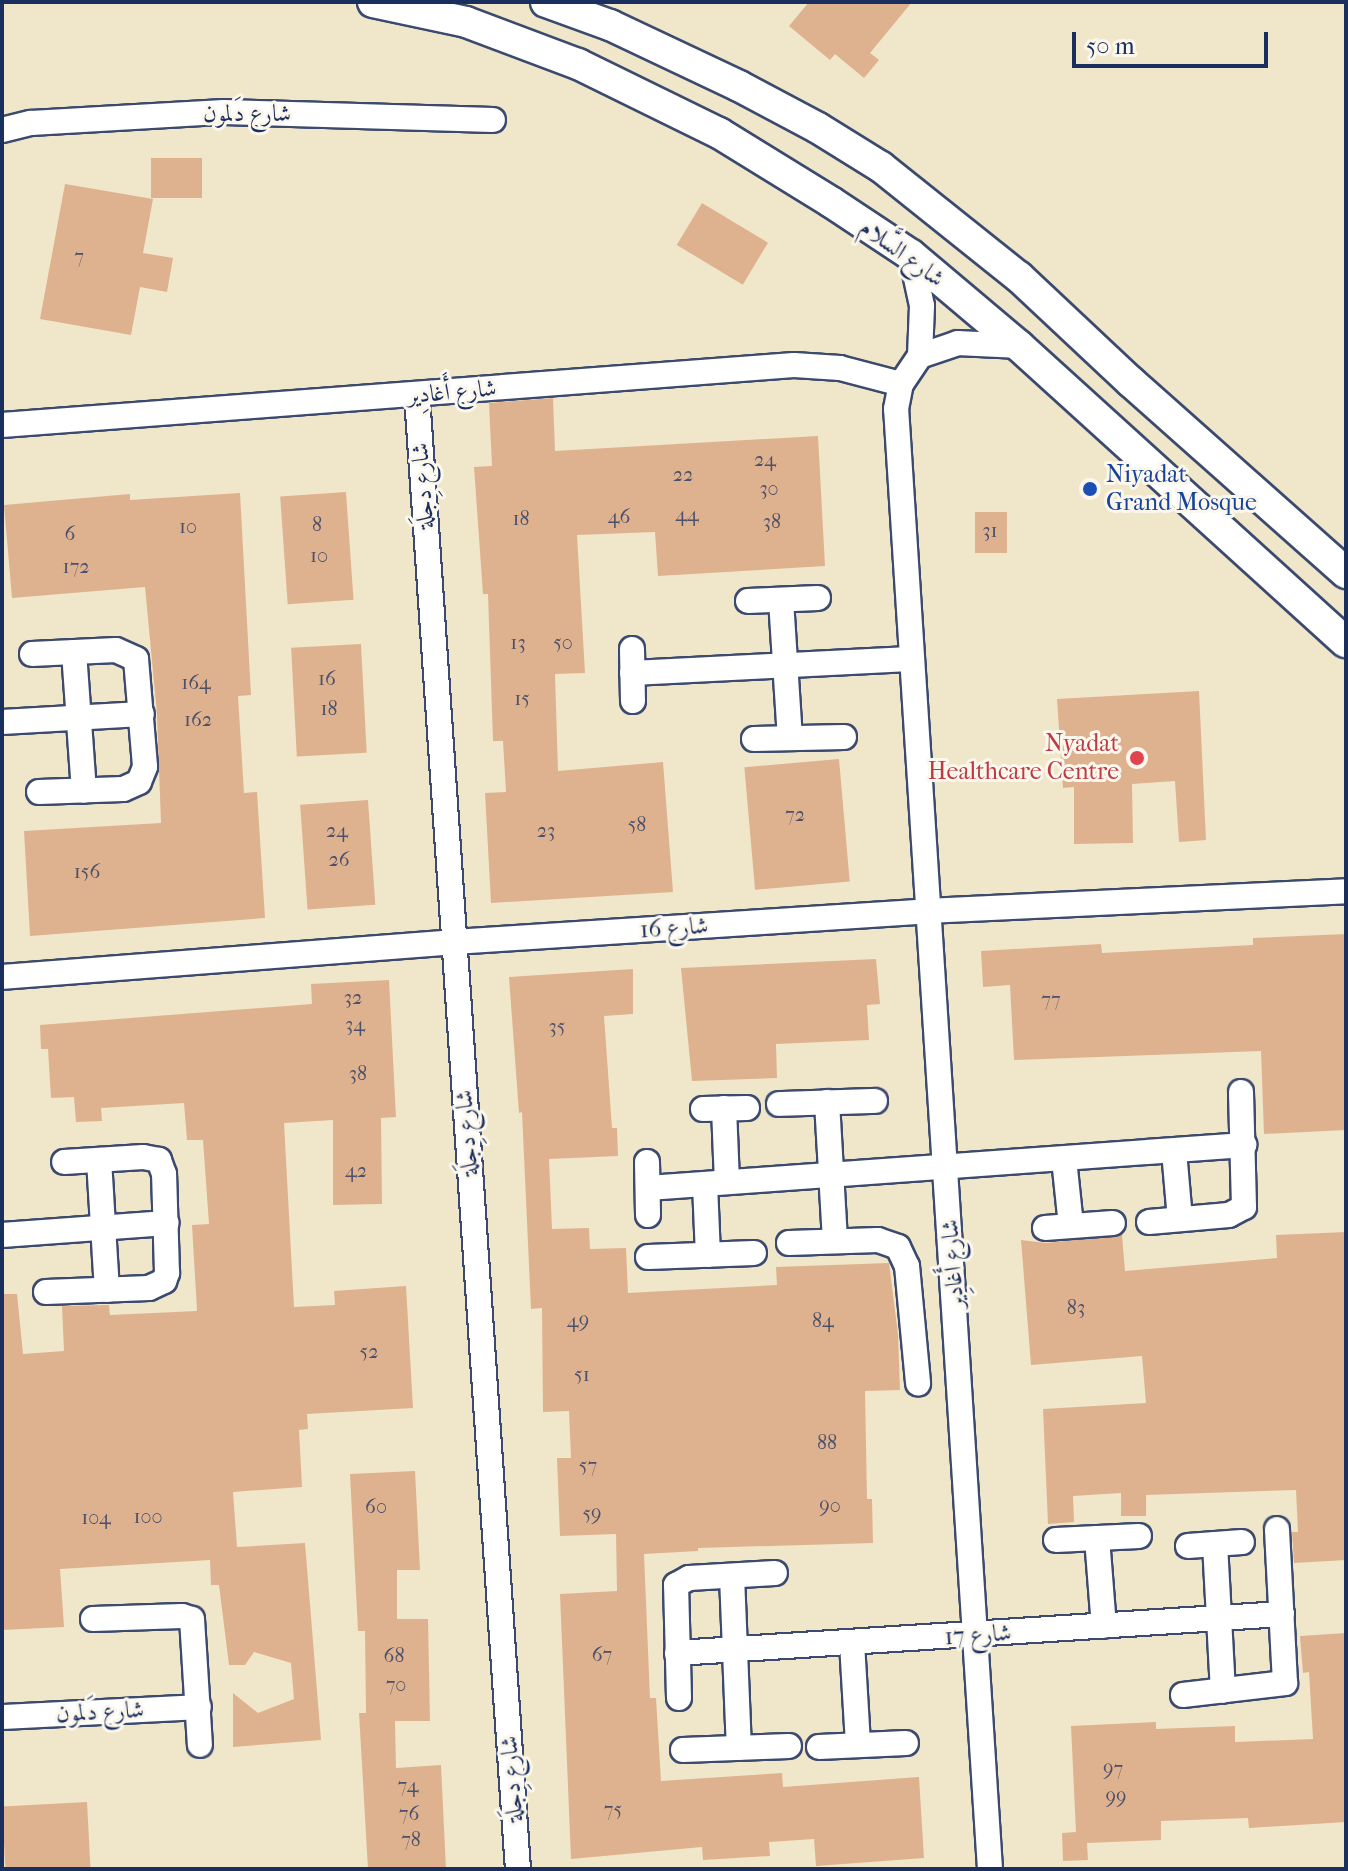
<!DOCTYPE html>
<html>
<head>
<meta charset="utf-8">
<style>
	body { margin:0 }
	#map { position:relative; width:1348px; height:1871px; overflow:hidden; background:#f0e6ca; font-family:"IM FELL French Canon",Amiri,serif }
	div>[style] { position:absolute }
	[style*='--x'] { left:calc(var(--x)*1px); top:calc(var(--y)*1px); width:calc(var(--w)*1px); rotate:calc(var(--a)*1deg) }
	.building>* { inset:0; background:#dfb28f; transform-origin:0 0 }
	.roads { filter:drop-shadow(2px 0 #3b4a6e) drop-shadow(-2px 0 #3b4a6e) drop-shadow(0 2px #3b4a6e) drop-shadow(0 -2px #3b4a6e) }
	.minor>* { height:24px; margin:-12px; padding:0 12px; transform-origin:12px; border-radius:12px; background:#fff }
	.tertiary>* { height:30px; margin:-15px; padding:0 15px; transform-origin:15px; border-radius:15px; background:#fff }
	.dots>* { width:22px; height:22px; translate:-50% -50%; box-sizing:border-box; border:4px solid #fbf7ec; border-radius:50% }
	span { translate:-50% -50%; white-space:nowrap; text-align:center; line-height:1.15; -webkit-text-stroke:6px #fbf7ec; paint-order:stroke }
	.number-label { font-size:20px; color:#4c506a }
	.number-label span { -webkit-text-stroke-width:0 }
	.street-label { font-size:24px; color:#1b2f5e }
	.transit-label { font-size:24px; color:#164399 }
	.left { translate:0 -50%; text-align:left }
	.health-label { font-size:24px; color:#be3a42 }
	.right { translate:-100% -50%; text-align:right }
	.frame { position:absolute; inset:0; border:4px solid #1b2f5e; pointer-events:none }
	.scale { position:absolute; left:1072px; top:32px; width:196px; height:36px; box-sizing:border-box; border:4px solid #1b2f5e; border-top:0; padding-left:10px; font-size:24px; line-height:28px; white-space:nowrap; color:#1b2f5e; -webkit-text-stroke:6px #fbf7ec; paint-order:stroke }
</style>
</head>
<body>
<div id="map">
	<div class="building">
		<i style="clip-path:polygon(809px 2px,912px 2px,870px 53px,879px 60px,864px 78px,835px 54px,830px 60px,789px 26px)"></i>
		<i style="left:151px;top:158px;width:51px;height:40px"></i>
		<i style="clip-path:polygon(65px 184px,153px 199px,143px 253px,173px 258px,167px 292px,140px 287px,131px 335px,40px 319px)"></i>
		<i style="left:702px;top:203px;width:77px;height:49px;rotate:31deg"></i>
		<i style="clip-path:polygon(553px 398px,555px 451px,818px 436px,825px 566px,658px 576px,655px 532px,577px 535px,585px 673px,555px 674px,558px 771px,663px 762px,673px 892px,491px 903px,485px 793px,506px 792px,503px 741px,493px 741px,488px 594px,483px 594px,474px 467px,492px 466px,489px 403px)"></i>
		<i style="left:346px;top:492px;width:108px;height:66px;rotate:86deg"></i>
		<i style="clip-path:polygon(240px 493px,251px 695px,238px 696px,244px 793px,257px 792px,265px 918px,30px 936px,24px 831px,161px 823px,157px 714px,145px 587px,12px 598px,4px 505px,130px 494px,130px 500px)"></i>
		<i style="left:975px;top:512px;width:32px;height:41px"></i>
		<i style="left:361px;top:644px;width:109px;height:70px;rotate:87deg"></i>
		<i style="clip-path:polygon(1199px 691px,1206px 840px,1179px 842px,1175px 781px,1132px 784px,1133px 843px,1074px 844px,1074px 787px,1063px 788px,1057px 699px)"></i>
		<i style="left:839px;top:759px;width:123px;height:95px;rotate:85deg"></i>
		<i style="left:368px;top:800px;width:105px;height:68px;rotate:86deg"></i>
		<i style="clip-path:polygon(1346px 934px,1346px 1130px,1264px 1134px,1261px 1051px,1014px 1060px,1010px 985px,983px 987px,981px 951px,1101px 944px,1102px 953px,1253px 945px,1253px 938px)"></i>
		<i style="clip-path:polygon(876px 959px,880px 1004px,867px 1005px,869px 1040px,776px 1044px,777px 1078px,692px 1081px,681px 968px)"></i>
		<i style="clip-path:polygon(633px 969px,633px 1014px,604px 1016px,612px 1128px,617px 1128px,618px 1156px,549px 1159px,552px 1229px,589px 1228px,590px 1249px,626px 1248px,628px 1293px,777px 1285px,776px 1267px,889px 1263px,898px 1334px,900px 1390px,865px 1391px,867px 1499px,872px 1499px,873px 1543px,698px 1548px,698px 1551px,644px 1554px,650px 1698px,656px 1698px,661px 1781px,782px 1773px,783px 1787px,919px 1777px,924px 1858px,816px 1866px,814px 1839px,769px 1842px,770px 1856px,703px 1860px,702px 1847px,571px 1859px,560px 1594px,617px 1591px,616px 1534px,560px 1536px,557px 1458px,571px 1458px,569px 1411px,543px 1412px,542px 1308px,531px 1309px,522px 1112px,519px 1113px,509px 977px)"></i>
		<i style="clip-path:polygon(389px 980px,396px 1117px,381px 1118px,382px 1204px,333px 1205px,333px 1120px,284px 1123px,294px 1307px,335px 1305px,334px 1291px,406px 1286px,413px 1408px,307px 1414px,308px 1429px,299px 1430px,302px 1487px,233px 1492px,237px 1547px,305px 1543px,321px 1740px,233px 1747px,233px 1693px,258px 1713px,294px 1699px,291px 1663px,254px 1652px,245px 1665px,229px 1665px,219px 1585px,211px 1585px,210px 1560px,60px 1569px,64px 1627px,2px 1630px,2px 1294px,17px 1294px,23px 1354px,64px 1351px,62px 1306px,109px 1305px,110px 1315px,197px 1311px,192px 1225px,209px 1224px,203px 1140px,187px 1140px,184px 1103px,101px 1108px,102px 1121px,76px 1122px,74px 1097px,51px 1098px,48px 1049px,41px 1049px,40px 1025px,312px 1004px,311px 984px)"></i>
		<i style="clip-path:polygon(1346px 1232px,1346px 1560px,1294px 1563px,1292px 1532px,1298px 1532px,1296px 1490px,1146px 1495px,1146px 1516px,1121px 1516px,1121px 1493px,1073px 1496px,1074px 1522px,1048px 1524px,1043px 1409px,1146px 1403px,1142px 1356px,1031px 1365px,1021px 1240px,1046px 1243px,1122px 1235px,1125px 1271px,1277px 1258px,1276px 1235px)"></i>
		<i style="clip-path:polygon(415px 1471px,420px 1570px,397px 1570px,397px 1619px,428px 1619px,430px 1721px,395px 1721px,396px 1768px,441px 1765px,446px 1869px,368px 1869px,359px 1713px,366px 1713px,365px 1631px,358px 1631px,350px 1474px)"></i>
		<i style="clip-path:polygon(1346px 1633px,1346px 1822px,1249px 1828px,1248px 1818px,1161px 1821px,1161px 1840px,1087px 1843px,1088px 1860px,1063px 1861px,1062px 1833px,1076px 1832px,1071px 1726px,1156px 1722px,1156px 1729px,1235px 1726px,1235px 1742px,1313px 1739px,1309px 1672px,1303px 1673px,1300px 1636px)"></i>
		<i style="left:87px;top:1802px;width:67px;height:85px;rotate:87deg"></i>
	</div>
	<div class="roads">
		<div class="minor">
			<i style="--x:2;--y:130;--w:30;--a:-14"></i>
			<i style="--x:31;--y:123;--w:193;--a:-3.3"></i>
			<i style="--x:224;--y:112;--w:269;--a:1.7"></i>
			<i style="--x:911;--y:255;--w:52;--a:77.8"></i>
			<i style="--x:922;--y:306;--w:50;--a:92.3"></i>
			<i style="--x:417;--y:396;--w:1476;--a:86.08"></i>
			<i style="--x:2;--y:425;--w:794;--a:-4.33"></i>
			<i style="--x:794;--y:365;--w:46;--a:3.7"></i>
			<i style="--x:840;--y:368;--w:63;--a:14.7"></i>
			<i style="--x:781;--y:600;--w:138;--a:86.3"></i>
			<i style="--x:748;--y:601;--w:70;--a:-2.5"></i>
			<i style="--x:632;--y:649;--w:52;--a:88.9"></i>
			<i style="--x:74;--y:652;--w:139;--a:85.9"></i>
			<i style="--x:32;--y:654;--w:84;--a:-2.7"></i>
			<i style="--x:116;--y:650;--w:22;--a:24"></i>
			<i style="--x:136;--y:659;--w:108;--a:85.2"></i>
			<i style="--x:145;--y:767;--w:16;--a:112"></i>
			<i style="--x:139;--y:782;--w:17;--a:156"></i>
			<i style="--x:123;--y:789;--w:84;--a:178"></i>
			<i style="--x:632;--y:673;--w:278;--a:-2.9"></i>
			<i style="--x:2;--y:722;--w:140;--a:-3.3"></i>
			<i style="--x:754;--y:739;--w:90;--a:-1.3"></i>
			<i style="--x:2;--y:977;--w:453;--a:-4.4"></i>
			<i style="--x:454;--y:942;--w:475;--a:-3.7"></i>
			<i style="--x:928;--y:911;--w:418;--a:-2.7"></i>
			<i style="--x:827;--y:1102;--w:139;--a:86.7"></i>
			<i style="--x:779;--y:1104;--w:96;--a:-1.8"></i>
			<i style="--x:724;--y:1108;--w:74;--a:87.7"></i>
			<i style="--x:703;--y:1109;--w:44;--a:-1.3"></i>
			<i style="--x:1174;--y:1151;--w:68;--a:85"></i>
			<i style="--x:1064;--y:1159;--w:67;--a:84"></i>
			<i style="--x:99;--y:1160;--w:130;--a:86.5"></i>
			<i style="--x:647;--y:1162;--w:53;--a:88.9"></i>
			<i style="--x:705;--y:1184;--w:71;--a:87.6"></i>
			<i style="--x:648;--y:1188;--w:598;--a:-4.13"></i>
			<i style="--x:1149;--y:1222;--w:80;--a:-5"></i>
			<i style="--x:1229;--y:1215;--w:17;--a:-28"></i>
			<i style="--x:1244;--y:1207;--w:115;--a:-91.5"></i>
			<i style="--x:1045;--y:1228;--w:68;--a:-4.2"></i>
			<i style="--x:2;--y:1235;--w:165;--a:-4.2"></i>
			<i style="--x:789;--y:1243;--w:89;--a:-1.9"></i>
			<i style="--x:878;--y:1240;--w:21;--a:19"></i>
			<i style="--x:898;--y:1247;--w:21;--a:65"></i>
			<i style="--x:907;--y:1266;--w:118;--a:84.6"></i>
			<i style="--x:648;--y:1257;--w:106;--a:-2.2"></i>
			<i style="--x:46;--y:1292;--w:103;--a:-2.2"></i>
			<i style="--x:149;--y:1288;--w:17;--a:-25"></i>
			<i style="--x:164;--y:1281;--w:9;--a:-69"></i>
			<i style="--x:167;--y:1273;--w:99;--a:-91.7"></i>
			<i style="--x:164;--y:1174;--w:15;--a:-110"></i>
			<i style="--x:159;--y:1160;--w:16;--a:-169"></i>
			<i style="--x:143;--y:1157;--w:79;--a:176.4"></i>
			<i style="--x:1097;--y:1538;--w:88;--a:85.5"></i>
			<i style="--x:1056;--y:1540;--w:83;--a:-2.8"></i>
			<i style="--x:1215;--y:1544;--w:147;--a:86.9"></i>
			<i style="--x:1188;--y:1546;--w:54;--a:-4.2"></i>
			<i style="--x:732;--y:1576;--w:172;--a:87.7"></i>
			<i style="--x:93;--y:1619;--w:89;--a:-1.9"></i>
			<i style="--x:182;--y:1616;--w:10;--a:17"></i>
			<i style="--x:192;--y:1619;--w:126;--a:86.4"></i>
			<i style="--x:852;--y:1643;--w:102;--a:86.6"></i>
			<i style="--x:677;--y:1653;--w:606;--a:-3.69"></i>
			<i style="--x:1183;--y:1695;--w:103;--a:-6.7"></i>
			<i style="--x:1285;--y:1683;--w:154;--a:-93"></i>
			<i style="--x:679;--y:1698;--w:113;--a:-91.5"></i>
			<i style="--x:676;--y:1585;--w:15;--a:-28"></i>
			<i style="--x:689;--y:1578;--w:86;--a:-3.3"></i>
			<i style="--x:2;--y:1717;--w:197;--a:-2.9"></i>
			<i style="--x:819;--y:1747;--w:87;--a:-2.6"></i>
			<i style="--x:683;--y:1750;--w:106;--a:-2.2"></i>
			<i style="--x:990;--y:1869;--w:1463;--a:-93.68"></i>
			<i style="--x:896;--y:409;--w:25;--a:-79"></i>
			<i style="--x:901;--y:384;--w:34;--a:-56"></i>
			<i style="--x:920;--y:356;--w:40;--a:-18.9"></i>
			<i style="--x:958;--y:343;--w:61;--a:2.8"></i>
		</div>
		<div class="tertiary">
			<i style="--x:373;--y:2;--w:95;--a:12.1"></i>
			<i style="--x:466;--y:22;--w:120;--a:20.6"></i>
			<i style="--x:578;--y:64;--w:157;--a:26.1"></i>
			<i style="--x:719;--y:133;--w:132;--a:31.6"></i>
			<i style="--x:831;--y:202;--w:96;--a:33.5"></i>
			<i style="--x:911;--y:255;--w:141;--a:40.1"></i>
			<i style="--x:1019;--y:346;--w:441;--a:42.2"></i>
			<i style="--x:546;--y:2;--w:68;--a:19.8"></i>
			<i style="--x:610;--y:25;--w:143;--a:25.3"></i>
			<i style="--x:739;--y:86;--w:89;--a:28"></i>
			<i style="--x:818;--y:128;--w:74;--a:31.8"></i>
			<i style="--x:881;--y:167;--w:176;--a:38.6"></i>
			<i style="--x:1019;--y:277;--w:154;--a:43.2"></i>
			<i style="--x:1131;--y:382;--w:288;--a:41.6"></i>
		</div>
	</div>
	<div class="dots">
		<i style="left:1090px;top:489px;background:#1a4fb4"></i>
		<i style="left:1137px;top:758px;background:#e0444e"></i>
	</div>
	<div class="number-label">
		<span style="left:79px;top:256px">7</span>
		<span style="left:765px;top:459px">24</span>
		<span style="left:683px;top:474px">22</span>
		<span style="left:769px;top:488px">30</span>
		<span style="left:687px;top:514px">44</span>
		<span style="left:619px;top:516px">46</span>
		<span style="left:521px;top:518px">18</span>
		<span style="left:772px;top:521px">38</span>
		<span style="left:317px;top:524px">8</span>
		<span style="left:188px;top:526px">10</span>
		<span style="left:990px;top:530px">31</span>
		<span style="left:70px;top:533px">6</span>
		<span style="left:319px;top:555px">10</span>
		<span style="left:76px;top:566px">172</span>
		<span style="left:518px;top:642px">13</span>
		<span style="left:563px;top:642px">50</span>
		<span style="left:327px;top:678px">16</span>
		<span style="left:196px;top:682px">164</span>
		<span style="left:522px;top:698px">15</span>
		<span style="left:329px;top:708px">18</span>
		<span style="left:198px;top:719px">162</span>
		<span style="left:795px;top:814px">72</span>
		<span style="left:637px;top:824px">58</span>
		<span style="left:337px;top:830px">24</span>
		<span style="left:546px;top:830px">23</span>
		<span style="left:339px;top:859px">26</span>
		<span style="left:87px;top:871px">156</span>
		<span style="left:353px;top:997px">32</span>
		<span style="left:1051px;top:999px">77</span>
		<span style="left:355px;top:1024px">34</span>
		<span style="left:557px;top:1026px">35</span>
		<span style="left:358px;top:1073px">38</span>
		<span style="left:356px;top:1170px">42</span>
		<span style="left:1076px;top:1307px">83</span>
		<span style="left:578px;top:1320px">49</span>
		<span style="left:823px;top:1320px">84</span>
		<span style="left:369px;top:1351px">52</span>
		<span style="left:582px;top:1374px">51</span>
		<span style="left:827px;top:1442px">88</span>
		<span style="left:588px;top:1465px">57</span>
		<span style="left:830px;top:1505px">90</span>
		<span style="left:376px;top:1506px">60</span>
		<span style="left:592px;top:1513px">59</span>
		<span style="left:148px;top:1516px">100</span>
		<span style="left:96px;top:1517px">104</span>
		<span style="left:602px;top:1654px">67</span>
		<span style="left:394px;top:1655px">68</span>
		<span style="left:396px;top:1684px">70</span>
		<span style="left:1113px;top:1768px">97</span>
		<span style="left:408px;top:1785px">74</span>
		<span style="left:1116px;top:1796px">99</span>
		<span style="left:613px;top:1809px">75</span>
		<span style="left:409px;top:1813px">76</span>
		<span style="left:411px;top:1839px">78</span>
	</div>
	<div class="street-label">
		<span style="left:247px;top:114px">شارع دَلمون</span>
		<span style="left:902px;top:253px;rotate:36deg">شارع السَّلام</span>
		<span style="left:452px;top:392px;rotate:-5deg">شارع أَغادِير</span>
		<span style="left:423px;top:486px;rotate:-94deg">شارع دِجلَة</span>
		<span style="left:674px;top:928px;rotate:-4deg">شارع 16</span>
		<span style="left:467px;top:1133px;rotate:-94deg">شارع دِجلَة</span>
		<span style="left:953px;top:1264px;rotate:-94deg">شارع أَغادِير</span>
		<span style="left:978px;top:1635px;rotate:-4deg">شارع 17</span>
		<span style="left:100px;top:1712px;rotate:-3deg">شارع دَلمون</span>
		<span style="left:512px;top:1779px;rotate:-94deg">شارع دِجلَة</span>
	</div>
	<div class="transit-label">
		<span class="left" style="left:1106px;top:489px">Niyadat<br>Grand Mosque</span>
	</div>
	<div class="health-label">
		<span class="right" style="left:1119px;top:758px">Nyadat<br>Healthcare Centre</span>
	</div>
	<div class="frame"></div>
	<div class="scale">50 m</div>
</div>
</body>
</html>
